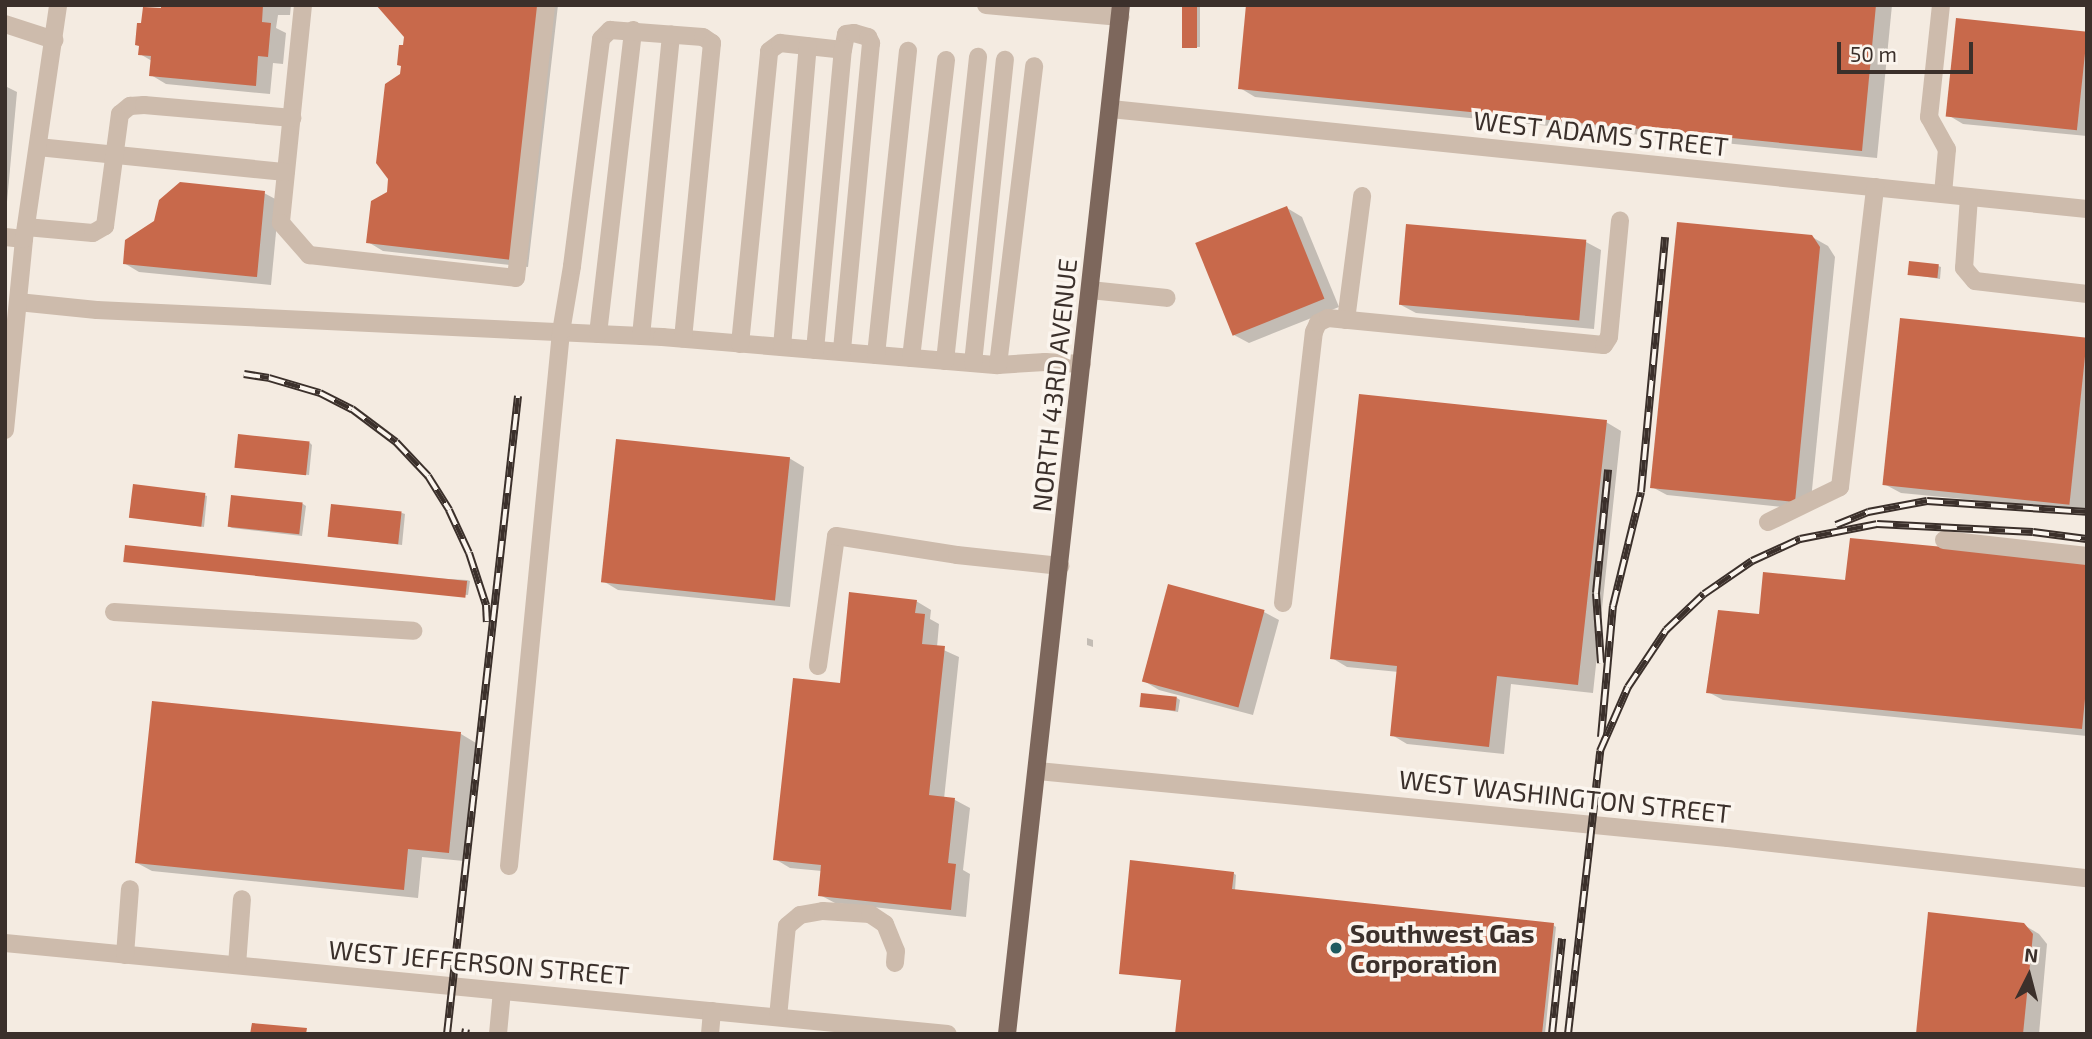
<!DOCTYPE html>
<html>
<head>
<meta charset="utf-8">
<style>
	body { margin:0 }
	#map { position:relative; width:2092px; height:1039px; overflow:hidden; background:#f4ebe1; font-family:"Exo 2",sans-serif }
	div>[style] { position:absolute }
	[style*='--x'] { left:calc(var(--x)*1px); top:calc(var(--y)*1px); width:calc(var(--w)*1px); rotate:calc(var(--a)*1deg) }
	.shadow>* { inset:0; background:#0003; transform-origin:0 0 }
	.building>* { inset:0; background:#c8694b; transform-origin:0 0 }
	.minor>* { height:18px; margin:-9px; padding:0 9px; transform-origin:9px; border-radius:9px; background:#cdbbac }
	.major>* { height:18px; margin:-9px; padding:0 9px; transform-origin:9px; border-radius:9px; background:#7d675c }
	.rail>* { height:8px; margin-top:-4px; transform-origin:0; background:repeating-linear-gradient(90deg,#fbf5ee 0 16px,#3b302b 0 32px); box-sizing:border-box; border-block:2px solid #3b302b }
	.dots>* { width:19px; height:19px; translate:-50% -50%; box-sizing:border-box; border:4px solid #fbf5ee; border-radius:50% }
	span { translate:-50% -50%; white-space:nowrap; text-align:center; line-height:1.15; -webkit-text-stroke:7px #fbf5ee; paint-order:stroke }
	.street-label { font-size:26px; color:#3b302b }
	.poi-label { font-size:26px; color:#3b302b; font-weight:700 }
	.left { translate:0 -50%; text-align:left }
	.frame { position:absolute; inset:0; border:7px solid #3b302b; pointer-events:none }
	.north { position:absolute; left:1994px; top:941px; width:70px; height:70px; -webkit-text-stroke:5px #fbf5ee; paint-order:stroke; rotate:6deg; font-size:19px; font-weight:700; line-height:28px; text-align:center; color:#3b302b }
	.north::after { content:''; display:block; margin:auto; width:24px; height:32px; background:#3b302b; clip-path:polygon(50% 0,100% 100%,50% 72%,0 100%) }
	.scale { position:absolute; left:1837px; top:42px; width:136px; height:32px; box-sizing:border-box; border:4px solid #3b302b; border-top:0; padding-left:9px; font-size:21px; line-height:24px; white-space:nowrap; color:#3b302b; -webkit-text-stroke:5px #fbf5ee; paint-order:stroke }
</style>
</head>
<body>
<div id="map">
	<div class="shadow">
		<i style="clip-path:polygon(163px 5px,291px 5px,290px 15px,278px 15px,276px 28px,286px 33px,283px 64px,273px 63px,270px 94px,166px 84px,151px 75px,152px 61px,140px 54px)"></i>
		<i style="clip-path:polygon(379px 5px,558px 5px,528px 267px,383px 251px,368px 242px,389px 193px,406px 36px)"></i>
		<i style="left:1184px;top:5px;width:16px;height:42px"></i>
		<i style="clip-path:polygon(1248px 5px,1892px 5px,1877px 158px,1255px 97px,1240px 88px)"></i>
		<i style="clip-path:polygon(2087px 33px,2087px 136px,1963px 124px,1948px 115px)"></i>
		<i style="clip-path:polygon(5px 86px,17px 92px,6px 213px,5px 213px)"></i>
		<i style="clip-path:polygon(264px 193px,279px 201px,271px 285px,139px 272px,124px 263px)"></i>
		<i style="clip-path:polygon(1287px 208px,1302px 217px,1339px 307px,1249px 343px,1234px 335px)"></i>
		<i style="clip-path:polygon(1812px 237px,1828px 246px,1835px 257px,1810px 510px,1667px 495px,1652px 487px)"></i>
		<i style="clip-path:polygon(1586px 242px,1601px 250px,1594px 329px,1416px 313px,1401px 305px)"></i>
		<i style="clip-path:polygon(1938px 266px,1941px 267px,1940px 279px,1909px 274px)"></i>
		<i style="clip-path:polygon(2087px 339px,2087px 511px,1901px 493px,1886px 485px)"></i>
		<i style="clip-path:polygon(1606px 422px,1621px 431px,1593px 693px,1511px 684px,1504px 754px,1407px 744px,1392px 735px,1399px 672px,1347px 667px,1332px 658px)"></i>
		<i style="clip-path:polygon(310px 443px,312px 445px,309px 475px,237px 467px)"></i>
		<i style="clip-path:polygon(789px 458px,804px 467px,790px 607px,618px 590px,603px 581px)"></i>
		<i style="clip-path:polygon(204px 495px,207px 496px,204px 527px,131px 517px)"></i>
		<i style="clip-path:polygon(233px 496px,303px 504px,306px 506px,302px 536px,232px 528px,230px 527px)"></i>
		<i style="clip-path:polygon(402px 513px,405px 514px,402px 545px,329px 536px)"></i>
		<i style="clip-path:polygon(126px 561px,467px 580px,470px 581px,468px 595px)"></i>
		<i style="clip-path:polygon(2087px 563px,2087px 736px,1723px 700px,1708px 692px,1761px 616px,1847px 582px)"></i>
		<i style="clip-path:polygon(916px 601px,931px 610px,930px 619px,939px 624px,937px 647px,959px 657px,944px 799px,955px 800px,970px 808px,963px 870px,970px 874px,966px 917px,835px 903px,820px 895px,822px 871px,790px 868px,775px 859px,841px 685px)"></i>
		<i style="clip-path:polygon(1264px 612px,1279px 620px,1253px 715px,1159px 690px,1144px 681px)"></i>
		<i style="clip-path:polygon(1087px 638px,1093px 640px,1093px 647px,1087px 645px)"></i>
		<i style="clip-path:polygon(1177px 698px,1180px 700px,1178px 712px,1141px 706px)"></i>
		<i style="clip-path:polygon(461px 734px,476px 743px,464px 861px,422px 857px,418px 898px,152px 871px,137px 863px)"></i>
		<i style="clip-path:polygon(1233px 873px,1236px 875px,1235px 891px,1553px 925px,1556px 927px,1545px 1034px,1177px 1034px,1182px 980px,1121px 973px)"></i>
		<i style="clip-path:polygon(2024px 925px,2039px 934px,2047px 944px,2039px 1034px,1918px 1034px)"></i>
	</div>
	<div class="building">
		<i style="clip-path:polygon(161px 5px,263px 5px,262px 22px,271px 23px,268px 57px,258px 56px,256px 86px,149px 76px,151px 56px,138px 55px,139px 46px,135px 45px,137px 23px,141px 23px,143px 7px,161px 8px)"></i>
		<i style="clip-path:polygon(376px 5px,542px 5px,513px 260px,366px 243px,371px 201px,387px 192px,388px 179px,376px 163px,385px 84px,400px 74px,401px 66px,397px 65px,399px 45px,403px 45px,404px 37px)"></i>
		<i style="left:1182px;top:5px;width:15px;height:43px"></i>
		<i style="clip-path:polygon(1246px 5px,1876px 5px,1862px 151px,1238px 89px)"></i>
		<i style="left:1956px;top:18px;width:132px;height:99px;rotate:6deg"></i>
		<i style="clip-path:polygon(180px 182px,265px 191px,257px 277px,123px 264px,125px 240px,154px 221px,159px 200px)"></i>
		<i style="left:1287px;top:206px;width:100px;height:99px;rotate:68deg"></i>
		<i style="clip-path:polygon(1677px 222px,1812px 235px,1820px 247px,1795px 502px,1650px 488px)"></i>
		<i style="left:1406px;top:224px;width:181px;height:81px;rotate:5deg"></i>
		<i style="left:1909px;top:261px;width:30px;height:14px;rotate:6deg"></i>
		<i style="left:1900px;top:318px;width:188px;height:168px;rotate:6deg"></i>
		<i style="clip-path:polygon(1359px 394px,1607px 420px,1578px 685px,1497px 676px,1489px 747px,1390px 736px,1397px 666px,1330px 659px)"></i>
		<i style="left:238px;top:434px;width:72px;height:34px;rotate:6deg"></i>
		<i style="left:616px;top:439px;width:175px;height:144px;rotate:6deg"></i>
		<i style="left:133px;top:484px;width:73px;height:34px;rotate:7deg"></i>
		<i style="left:231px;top:495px;width:72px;height:32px;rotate:6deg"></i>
		<i style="left:331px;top:504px;width:71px;height:33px;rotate:6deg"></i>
		<i style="clip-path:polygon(1850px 538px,2087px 561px,2087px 679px,2082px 729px,1706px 693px,1718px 610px,1759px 614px,1763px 572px,1845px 580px)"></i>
		<i style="left:125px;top:545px;width:344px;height:17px;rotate:6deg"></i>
		<i style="left:1168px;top:584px;width:100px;height:101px;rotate:15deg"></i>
		<i style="clip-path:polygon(849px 592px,917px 600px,915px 613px,925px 614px,922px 644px,945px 646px,929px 795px,955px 798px,948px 863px,956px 864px,951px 910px,818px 896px,821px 865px,773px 860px,793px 678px,840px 683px)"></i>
		<i style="left:1141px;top:693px;width:36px;height:14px;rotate:6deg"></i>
		<i style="clip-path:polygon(152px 701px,461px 732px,449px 853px,408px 849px,404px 890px,135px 863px)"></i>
		<i style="clip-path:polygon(1130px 860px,1234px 872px,1232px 889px,1554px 923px,1542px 1034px,1175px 1034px,1181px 980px,1119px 974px)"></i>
		<i style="clip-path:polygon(1928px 912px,2024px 923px,2033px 934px,2023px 1034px,1916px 1034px)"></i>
		<i style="clip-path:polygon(252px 1023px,307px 1028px,306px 1034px,250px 1034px)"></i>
	</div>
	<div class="minor">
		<i style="--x:303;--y:5;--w:219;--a:95.8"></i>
		<i style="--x:281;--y:223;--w:43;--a:48.8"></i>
		<i style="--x:309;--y:255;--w:208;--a:6.3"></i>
		<i style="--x:516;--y:278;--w:275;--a:-83.7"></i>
		<i style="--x:986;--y:5;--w:135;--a:5.1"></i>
		<i style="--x:1941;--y:5;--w:113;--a:96.1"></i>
		<i style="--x:1929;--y:117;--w:37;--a:61"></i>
		<i style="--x:1947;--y:149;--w:45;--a:95.1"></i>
		<i style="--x:5;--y:24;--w:52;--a:18.1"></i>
		<i style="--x:1111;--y:109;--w:981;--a:5.85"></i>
		<i style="--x:38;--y:147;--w:249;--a:5.8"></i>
		<i style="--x:1969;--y:197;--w:71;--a:94"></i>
		<i style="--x:1964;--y:268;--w:17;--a:50"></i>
		<i style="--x:1975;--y:281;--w:113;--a:6.6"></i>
		<i style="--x:26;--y:227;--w:67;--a:5.1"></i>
		<i style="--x:93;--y:233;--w:14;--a:-30"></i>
		<i style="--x:105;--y:226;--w:113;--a:-82.4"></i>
		<i style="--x:120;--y:114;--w:13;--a:-39"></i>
		<i style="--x:130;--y:106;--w:14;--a:-4"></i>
		<i style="--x:144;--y:105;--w:149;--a:5"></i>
		<i style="--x:5;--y:237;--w:19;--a:6"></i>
		<i style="--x:1090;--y:290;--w:77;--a:5.9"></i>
		<i style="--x:18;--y:302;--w:79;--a:5.8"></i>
		<i style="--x:97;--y:310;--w:566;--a:2.74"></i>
		<i style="--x:662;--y:337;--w:337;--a:4.8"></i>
		<i style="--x:998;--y:365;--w:47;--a:-3.7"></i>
		<i style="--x:1045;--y:362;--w:37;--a:3"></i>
		<i style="--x:1346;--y:320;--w:125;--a:-82.6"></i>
		<i style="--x:598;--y:334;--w:306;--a:-83.4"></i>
		<i style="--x:641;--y:336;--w:303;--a:-84.3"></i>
		<i style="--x:740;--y:344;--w:294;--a:-84.3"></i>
		<i style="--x:769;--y:51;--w:14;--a:-36"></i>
		<i style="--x:780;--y:43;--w:63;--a:6.3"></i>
		<i style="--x:843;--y:50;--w:16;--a:-79"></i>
		<i style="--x:846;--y:34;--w:8;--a:-7"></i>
		<i style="--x:854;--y:33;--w:15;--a:16"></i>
		<i style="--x:868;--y:37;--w:7;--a:63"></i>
		<i style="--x:871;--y:43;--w:310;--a:95.4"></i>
		<i style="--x:782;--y:347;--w:302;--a:-85.1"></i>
		<i style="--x:815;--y:350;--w:301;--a:-84.7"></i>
		<i style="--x:876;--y:355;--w:306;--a:-84"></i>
		<i style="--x:911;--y:358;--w:300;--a:-83.3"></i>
		<i style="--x:945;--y:361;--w:306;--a:-83.8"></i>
		<i style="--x:973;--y:363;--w:305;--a:-84"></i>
		<i style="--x:998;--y:365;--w:301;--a:-83.1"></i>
		<i style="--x:5;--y:430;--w:192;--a:-84.3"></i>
		<i style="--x:24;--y:239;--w:236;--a:-81.7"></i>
		<i style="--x:1768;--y:522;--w:80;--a:-25.9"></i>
		<i style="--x:1840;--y:487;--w:302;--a:-83.3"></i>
		<i style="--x:1944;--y:540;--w:144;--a:6.4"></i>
		<i style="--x:1283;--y:603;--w:273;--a:-83.5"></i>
		<i style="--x:1314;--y:332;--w:10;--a:-66"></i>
		<i style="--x:1318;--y:323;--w:11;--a:-27"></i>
		<i style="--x:1328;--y:318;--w:277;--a:5.6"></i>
		<i style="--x:1604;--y:345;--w:9;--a:-58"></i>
		<i style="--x:1609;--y:337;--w:117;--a:-84.6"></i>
		<i style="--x:114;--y:612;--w:300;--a:3.6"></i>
		<i style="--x:818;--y:666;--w:131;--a:-82.1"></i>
		<i style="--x:836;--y:536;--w:122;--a:8.9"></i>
		<i style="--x:957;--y:555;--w:104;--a:6.1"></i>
		<i style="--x:1038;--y:771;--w:693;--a:5.55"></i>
		<i style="--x:1728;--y:838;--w:361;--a:6.4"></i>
		<i style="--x:509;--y:866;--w:537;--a:-84.44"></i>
		<i style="--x:561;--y:332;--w:67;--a:-80.5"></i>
		<i style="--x:572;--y:266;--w:229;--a:-82.7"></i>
		<i style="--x:601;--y:39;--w:13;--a:-45"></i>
		<i style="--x:610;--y:30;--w:93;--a:4.3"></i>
		<i style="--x:703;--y:37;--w:11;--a:34"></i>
		<i style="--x:712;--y:43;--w:297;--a:95.6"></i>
		<i style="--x:5;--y:943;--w:947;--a:5.51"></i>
		<i style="--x:125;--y:955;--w:66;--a:-85.7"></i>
		<i style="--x:237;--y:965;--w:66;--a:-85.7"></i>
		<i style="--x:778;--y:1017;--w:91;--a:-84.4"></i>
		<i style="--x:787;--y:926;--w:17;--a:-40"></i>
		<i style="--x:800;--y:915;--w:23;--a:-10"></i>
		<i style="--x:823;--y:911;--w:47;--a:3.7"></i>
		<i style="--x:870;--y:914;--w:18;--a:34"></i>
		<i style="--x:885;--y:924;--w:29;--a:68"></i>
		<i style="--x:896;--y:951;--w:12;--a:95"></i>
		<i style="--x:498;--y:1034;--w:43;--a:-84.7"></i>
		<i style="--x:710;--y:1034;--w:23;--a:-85"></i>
	</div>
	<div class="major">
		<i style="--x:1007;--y:1034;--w:1035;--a:-83.68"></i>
	</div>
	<div class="rail">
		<i style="--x:244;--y:374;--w:25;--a:9"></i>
		<i style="--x:269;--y:378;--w:53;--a:16.4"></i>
		<i style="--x:320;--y:393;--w:36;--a:27"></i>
		<i style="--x:352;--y:409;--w:55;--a:36.9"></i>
		<i style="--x:396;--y:442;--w:47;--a:46.7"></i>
		<i style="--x:428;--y:476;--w:40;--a:58"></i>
		<i style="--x:449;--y:510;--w:47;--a:65.1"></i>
		<i style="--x:469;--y:553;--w:55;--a:71.9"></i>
		<i style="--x:486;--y:605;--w:17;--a:87"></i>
		<i style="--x:1836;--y:525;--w:35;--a:-22"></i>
		<i style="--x:1868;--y:512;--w:60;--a:-10.6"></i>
		<i style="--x:1927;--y:501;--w:160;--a:3.9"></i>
		<i style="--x:1601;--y:663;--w:70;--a:-94.1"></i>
		<i style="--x:1596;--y:593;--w:124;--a:-84.4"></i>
		<i style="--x:1601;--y:737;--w:132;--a:-84.8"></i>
		<i style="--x:1613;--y:606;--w:117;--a:-76.2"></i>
		<i style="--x:1641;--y:492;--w:256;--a:-84.6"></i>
		<i style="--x:447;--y:1034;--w:642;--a:-83.65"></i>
		<i style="--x:465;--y:1034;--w:5;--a:-79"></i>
		<i style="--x:1552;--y:1034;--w:96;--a:-84"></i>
		<i style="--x:1568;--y:1034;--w:285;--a:-83.5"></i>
		<i style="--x:1600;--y:751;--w:70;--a:-66.4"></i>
		<i style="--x:1628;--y:687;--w:69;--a:-56.3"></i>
		<i style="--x:1666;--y:630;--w:52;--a:-43.5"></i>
		<i style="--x:1704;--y:594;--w:58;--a:-34.5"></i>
		<i style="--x:1752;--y:561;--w:53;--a:-24.6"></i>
		<i style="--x:1800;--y:539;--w:78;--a:-11"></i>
		<i style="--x:1877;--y:524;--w:156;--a:2.9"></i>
		<i style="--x:2033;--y:532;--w:54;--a:7.4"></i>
	</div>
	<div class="dots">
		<i style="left:1336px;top:948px;background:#1f5a5e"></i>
	</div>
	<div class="street-label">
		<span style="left:1601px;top:133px;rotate:6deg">WEST ADAMS STREET</span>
		<span style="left:1054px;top:385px;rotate:-84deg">NORTH 43RD AVENUE</span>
		<span style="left:1565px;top:796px;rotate:6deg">WEST WASHINGTON STREET</span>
		<span style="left:479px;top:962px;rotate:5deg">WEST JEFFERSON STREET</span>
	</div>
	<div class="poi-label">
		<span class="left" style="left:1350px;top:948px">Southwest Gas<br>Corporation</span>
	</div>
	<div class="frame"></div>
	<div class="north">N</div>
	<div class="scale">50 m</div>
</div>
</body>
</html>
